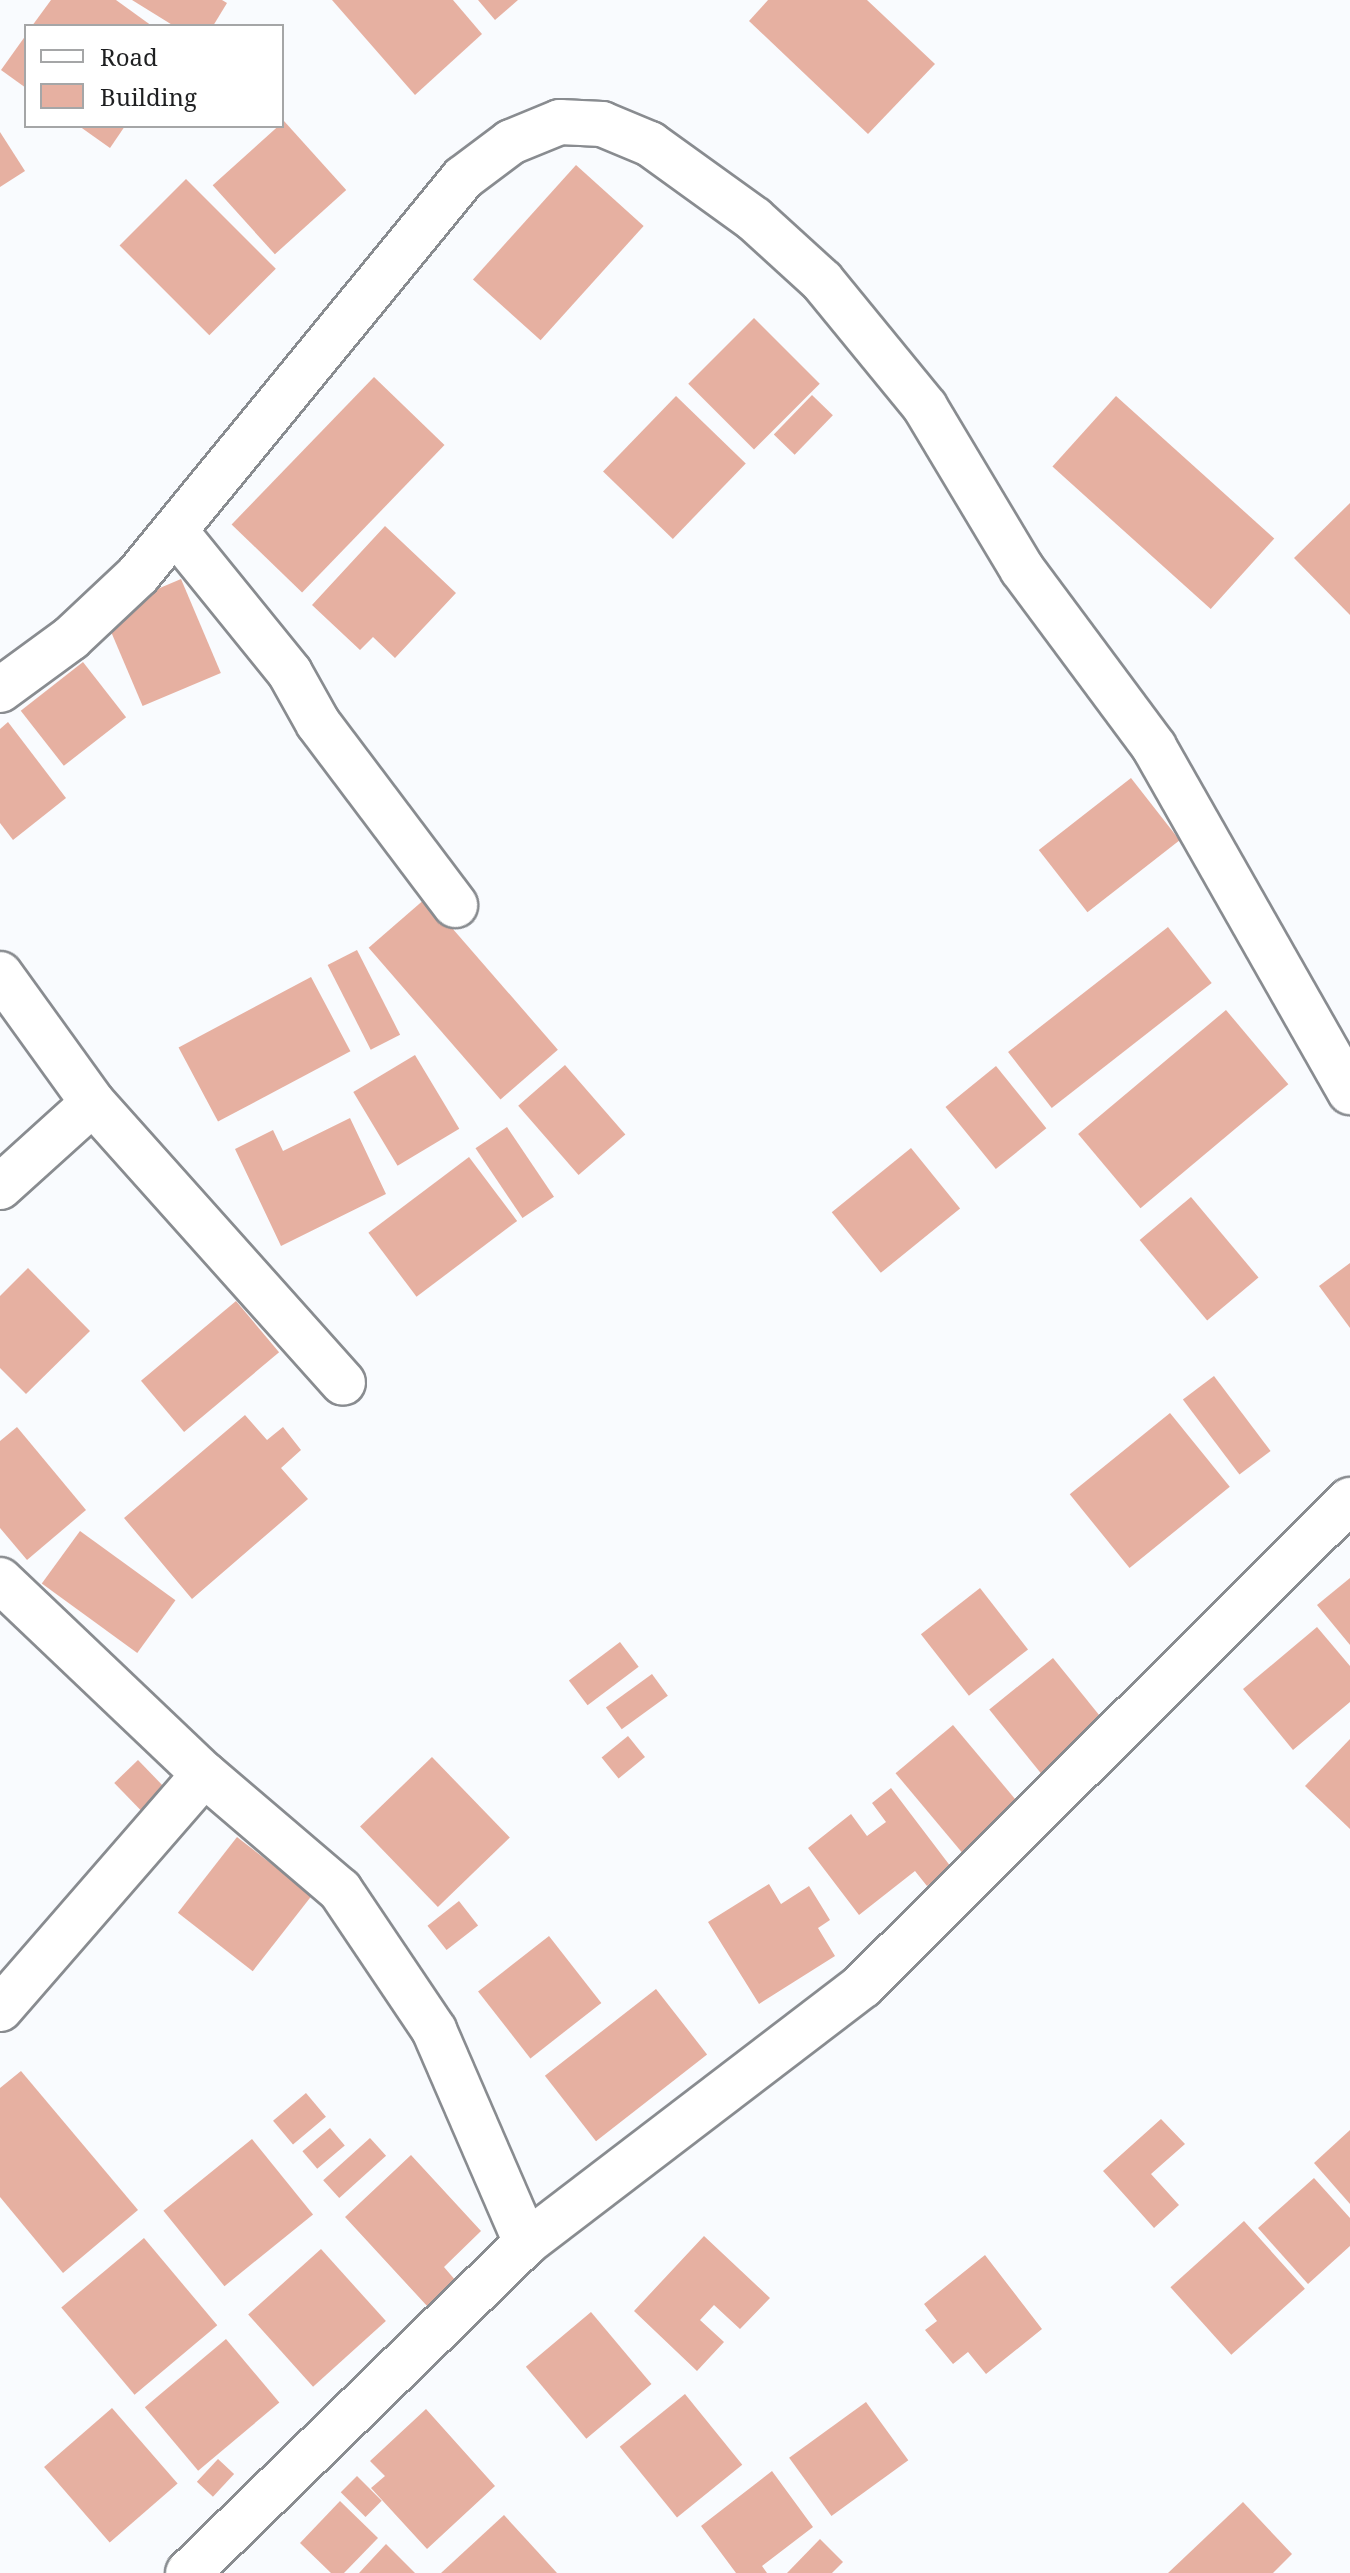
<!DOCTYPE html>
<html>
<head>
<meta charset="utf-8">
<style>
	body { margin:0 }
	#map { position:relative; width:1350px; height:2573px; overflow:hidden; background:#f9fbfe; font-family:"Noto Serif",serif }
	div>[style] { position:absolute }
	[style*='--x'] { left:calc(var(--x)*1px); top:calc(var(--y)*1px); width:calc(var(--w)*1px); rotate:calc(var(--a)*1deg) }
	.building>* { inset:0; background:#e6b0a1; transform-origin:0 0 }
	.roads { filter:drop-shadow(2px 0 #898c90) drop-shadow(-2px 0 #898c90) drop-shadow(0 2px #898c90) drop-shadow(0 -2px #898c90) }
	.minor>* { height:44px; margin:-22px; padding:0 22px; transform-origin:22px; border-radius:22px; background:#fff }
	span { translate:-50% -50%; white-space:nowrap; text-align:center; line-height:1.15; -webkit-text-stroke:8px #fff; paint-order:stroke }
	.legend { position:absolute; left:24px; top:24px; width:260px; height:104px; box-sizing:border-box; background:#fff; border:2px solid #a5a6a7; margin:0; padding:10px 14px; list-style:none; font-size:24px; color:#1f2022 }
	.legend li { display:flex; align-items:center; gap:16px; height:40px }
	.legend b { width:40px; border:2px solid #a5a6a7 }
</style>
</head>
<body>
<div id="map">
	<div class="building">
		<i style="clip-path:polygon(51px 0,116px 0,152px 26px,32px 26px)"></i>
		<i style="clip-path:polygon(132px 0,222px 0,227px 3px,213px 26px,174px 26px)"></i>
		<i style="clip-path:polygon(332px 0,453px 0,482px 34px,415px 95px)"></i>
		<i style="clip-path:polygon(478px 0,518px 0,495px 20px)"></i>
		<i style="clip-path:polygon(768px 0,867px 0,935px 64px,868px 134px,749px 21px)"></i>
		<i style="clip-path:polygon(26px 35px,26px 88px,1px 70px)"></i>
		<i style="left:284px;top:121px;width:93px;height:96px;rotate:48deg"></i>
		<i style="clip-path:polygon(79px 126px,125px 126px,110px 148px)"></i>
		<i style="clip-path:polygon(0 132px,25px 171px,0 187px)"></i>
		<i style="left:576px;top:165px;width:91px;height:154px;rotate:42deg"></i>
		<i style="left:186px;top:179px;width:127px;height:94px;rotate:45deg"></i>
		<i style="left:754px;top:318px;width:93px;height:93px;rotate:45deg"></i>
		<i style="left:374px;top:377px;width:98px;height:205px;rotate:44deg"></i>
		<i style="left:812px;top:395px;width:29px;height:55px;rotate:44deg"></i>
		<i style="left:676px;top:396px;width:97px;height:105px;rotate:44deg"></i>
		<i style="left:1116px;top:396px;width:213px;height:95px;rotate:42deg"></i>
		<i style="clip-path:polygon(1350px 503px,1350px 615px,1294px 558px)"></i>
		<i style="clip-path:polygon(385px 526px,456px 593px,395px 658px,373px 637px,360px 650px,312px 605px)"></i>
		<i style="left:181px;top:579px;width:102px;height:85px;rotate:67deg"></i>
		<i style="left:83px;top:662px;width:70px;height:79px;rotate:52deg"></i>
		<i style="clip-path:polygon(8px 722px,66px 798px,13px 840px,0 823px,0 729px)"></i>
		<i style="left:1131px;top:778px;width:79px;height:117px;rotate:52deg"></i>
		<i style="left:426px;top:898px;width:201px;height:76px;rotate:49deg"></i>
		<i style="left:1168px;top:927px;width:71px;height:203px;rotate:52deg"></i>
		<i style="left:357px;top:950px;width:95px;height:33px;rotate:63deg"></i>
		<i style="left:311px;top:977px;width:84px;height:150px;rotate:62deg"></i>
		<i style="left:1226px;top:1010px;width:97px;height:193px;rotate:50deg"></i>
		<i style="left:415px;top:1055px;width:86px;height:72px;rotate:59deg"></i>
		<i style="left:565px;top:1065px;width:92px;height:62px;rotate:49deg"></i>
		<i style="left:996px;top:1066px;width:80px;height:65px;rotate:51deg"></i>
		<i style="clip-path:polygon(350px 1118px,386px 1194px,281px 1246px,235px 1149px,273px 1130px,283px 1151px)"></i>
		<i style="left:507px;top:1127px;width:84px;height:38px;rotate:56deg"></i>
		<i style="left:911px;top:1148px;width:78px;height:102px;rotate:51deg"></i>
		<i style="left:469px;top:1157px;width:80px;height:126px;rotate:53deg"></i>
		<i style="left:1191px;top:1197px;width:105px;height:67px;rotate:50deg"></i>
		<i style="clip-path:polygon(1350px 1263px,1350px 1328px,1319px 1286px)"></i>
		<i style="clip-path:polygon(28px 1268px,90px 1331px,26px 1394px,0 1368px,0 1296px)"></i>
		<i style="left:236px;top:1301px;width:67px;height:124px;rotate:50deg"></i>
		<i style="left:1214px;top:1376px;width:94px;height:39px;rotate:53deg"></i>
		<i style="left:1170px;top:1413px;width:95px;height:129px;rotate:51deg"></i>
		<i style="clip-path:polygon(245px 1415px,267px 1440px,283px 1427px,301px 1450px,281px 1468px,308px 1499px,192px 1599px,124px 1518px)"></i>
		<i style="clip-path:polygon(17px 1427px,86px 1510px,27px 1560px,0 1528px,0 1441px)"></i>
		<i style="left:80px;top:1531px;width:118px;height:65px;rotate:36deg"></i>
		<i style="clip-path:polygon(1350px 1578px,1350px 1645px,1317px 1605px)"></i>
		<i style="left:980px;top:1588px;width:78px;height:75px;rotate:52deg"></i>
		<i style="clip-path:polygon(1317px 1627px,1350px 1666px,1350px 1702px,1293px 1750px,1243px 1689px)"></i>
		<i style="left:620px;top:1642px;width:31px;height:64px;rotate:53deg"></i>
		<i style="left:1053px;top:1658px;width:90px;height:82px;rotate:51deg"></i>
		<i style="left:652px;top:1674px;width:27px;height:57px;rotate:54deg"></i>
		<i style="left:953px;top:1725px;width:105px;height:75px;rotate:50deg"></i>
		<i style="left:628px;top:1736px;width:27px;height:34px;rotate:51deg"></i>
		<i style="clip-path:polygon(1350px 1739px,1350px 1829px,1305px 1786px)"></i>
		<i style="left:432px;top:1757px;width:112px;height:100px;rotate:46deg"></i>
		<i style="left:138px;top:1760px;width:43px;height:33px;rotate:46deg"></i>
		<i style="clip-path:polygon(891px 1788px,951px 1867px,927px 1886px,915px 1871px,859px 1915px,808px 1848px,851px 1814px,867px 1836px,886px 1822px,872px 1803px)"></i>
		<i style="left:237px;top:1837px;width:95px;height:96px;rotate:38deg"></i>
		<i style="clip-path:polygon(769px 1884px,781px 1904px,809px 1886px,830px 1920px,818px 1928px,835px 1956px,759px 2004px,708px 1922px)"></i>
		<i style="left:459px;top:1901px;width:31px;height:40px;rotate:52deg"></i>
		<i style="left:549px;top:1936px;width:85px;height:90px;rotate:52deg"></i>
		<i style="left:656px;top:1989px;width:83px;height:141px;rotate:52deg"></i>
		<i style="clip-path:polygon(21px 2071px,138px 2210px,63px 2273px,0 2197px,0 2088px)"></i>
		<i style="left:306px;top:2093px;width:31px;height:43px;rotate:50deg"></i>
		<i style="clip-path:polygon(1161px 2119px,1185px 2144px,1151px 2174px,1179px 2205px,1154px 2228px,1103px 2171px)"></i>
		<i style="left:330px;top:2128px;width:23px;height:36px;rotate:50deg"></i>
		<i style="clip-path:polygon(1350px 2130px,1350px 2204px,1314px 2163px)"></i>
		<i style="left:370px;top:2138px;width:24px;height:63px;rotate:48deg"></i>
		<i style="left:252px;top:2139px;width:97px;height:114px;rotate:51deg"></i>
		<i style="clip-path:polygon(411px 2155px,481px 2231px,444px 2267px,456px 2281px,428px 2307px,345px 2217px)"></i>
		<i style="clip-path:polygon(1314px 2178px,1350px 2218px,1350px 2246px,1308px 2284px,1258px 2228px)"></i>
		<i style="left:1244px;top:2221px;width:91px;height:99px;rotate:48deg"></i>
		<i style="clip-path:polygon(704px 2236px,770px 2298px,740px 2329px,714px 2305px,700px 2320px,724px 2342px,697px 2371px,634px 2311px)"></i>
		<i style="left:144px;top:2238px;width:114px;height:108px;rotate:50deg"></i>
		<i style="left:321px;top:2249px;width:97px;height:98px;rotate:48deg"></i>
		<i style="clip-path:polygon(985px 2255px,1042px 2329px,986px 2374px,968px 2352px,953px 2364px,925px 2330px,937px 2321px,924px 2304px)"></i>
		<i style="left:591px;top:2312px;width:94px;height:85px;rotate:50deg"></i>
		<i style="left:226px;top:2339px;width:83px;height:106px;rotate:50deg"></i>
		<i style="left:685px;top:2394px;width:91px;height:84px;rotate:51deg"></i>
		<i style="left:866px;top:2402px;width:72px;height:95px;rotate:54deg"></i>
		<i style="left:112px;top:2408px;width:100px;height:90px;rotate:49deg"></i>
		<i style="clip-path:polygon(426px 2409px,495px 2486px,427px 2549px,371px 2488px,385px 2476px,370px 2461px)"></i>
		<i style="left:218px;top:2459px;width:22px;height:31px;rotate:43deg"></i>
		<i style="clip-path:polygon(772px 2471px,813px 2527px,762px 2566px,767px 2573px,736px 2573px,701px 2526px)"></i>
		<i style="left:357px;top:2476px;width:35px;height:23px;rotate:45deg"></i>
		<i style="clip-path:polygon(340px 2501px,378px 2538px,344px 2573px,331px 2573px,300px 2543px)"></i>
		<i style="clip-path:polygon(1243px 2502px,1292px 2554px,1273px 2573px,1168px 2573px)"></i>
		<i style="clip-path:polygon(504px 2515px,557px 2573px,441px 2573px)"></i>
		<i style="clip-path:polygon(820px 2539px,843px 2562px,832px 2573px,787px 2573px)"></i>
		<i style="clip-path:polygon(386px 2544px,415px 2573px,359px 2573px)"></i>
	</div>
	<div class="roads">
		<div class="minor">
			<i style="--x:176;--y:532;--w:181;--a:51"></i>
			<i style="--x:290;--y:673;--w:57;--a:60.8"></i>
			<i style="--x:318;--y:723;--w:228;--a:53"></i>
			<i style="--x:0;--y:690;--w:88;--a:-36.2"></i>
			<i style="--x:71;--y:638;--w:92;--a:-43.2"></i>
			<i style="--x:138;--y:575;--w:513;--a:-50.69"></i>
			<i style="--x:463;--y:178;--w:60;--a:-36.9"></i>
			<i style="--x:511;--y:142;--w:53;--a:-22.2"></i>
			<i style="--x:560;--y:122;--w:42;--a:2.7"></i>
			<i style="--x:602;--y:124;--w:52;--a:22.6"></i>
			<i style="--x:650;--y:144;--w:128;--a:35.8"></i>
			<i style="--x:754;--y:219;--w:92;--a:42.4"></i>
			<i style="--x:822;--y:281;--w:163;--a:50.7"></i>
			<i style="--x:925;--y:407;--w:189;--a:59.1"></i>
			<i style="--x:1022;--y:569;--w:222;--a:53.4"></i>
			<i style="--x:1154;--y:747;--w:397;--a:60.4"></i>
			<i style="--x:0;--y:974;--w:159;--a:54.2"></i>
			<i style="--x:93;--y:1103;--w:375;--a:48.2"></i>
			<i style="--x:0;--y:1187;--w:125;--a:-42.1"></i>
			<i style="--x:0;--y:1580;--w:282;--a:43.6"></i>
			<i style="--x:204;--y:1774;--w:179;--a:40.5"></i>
			<i style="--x:340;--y:1890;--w:169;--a:56.1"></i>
			<i style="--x:434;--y:2030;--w:232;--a:66.6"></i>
			<i style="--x:0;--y:2009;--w:311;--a:-49"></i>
			<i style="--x:188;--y:2573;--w:472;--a:-44.3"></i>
			<i style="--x:526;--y:2243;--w:423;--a:-37.4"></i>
			<i style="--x:862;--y:1986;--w:689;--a:-44.88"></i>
		</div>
	</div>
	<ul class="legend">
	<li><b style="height:10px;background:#fff"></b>Road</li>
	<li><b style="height:22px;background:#e6b0a1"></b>Building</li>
	</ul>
</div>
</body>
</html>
